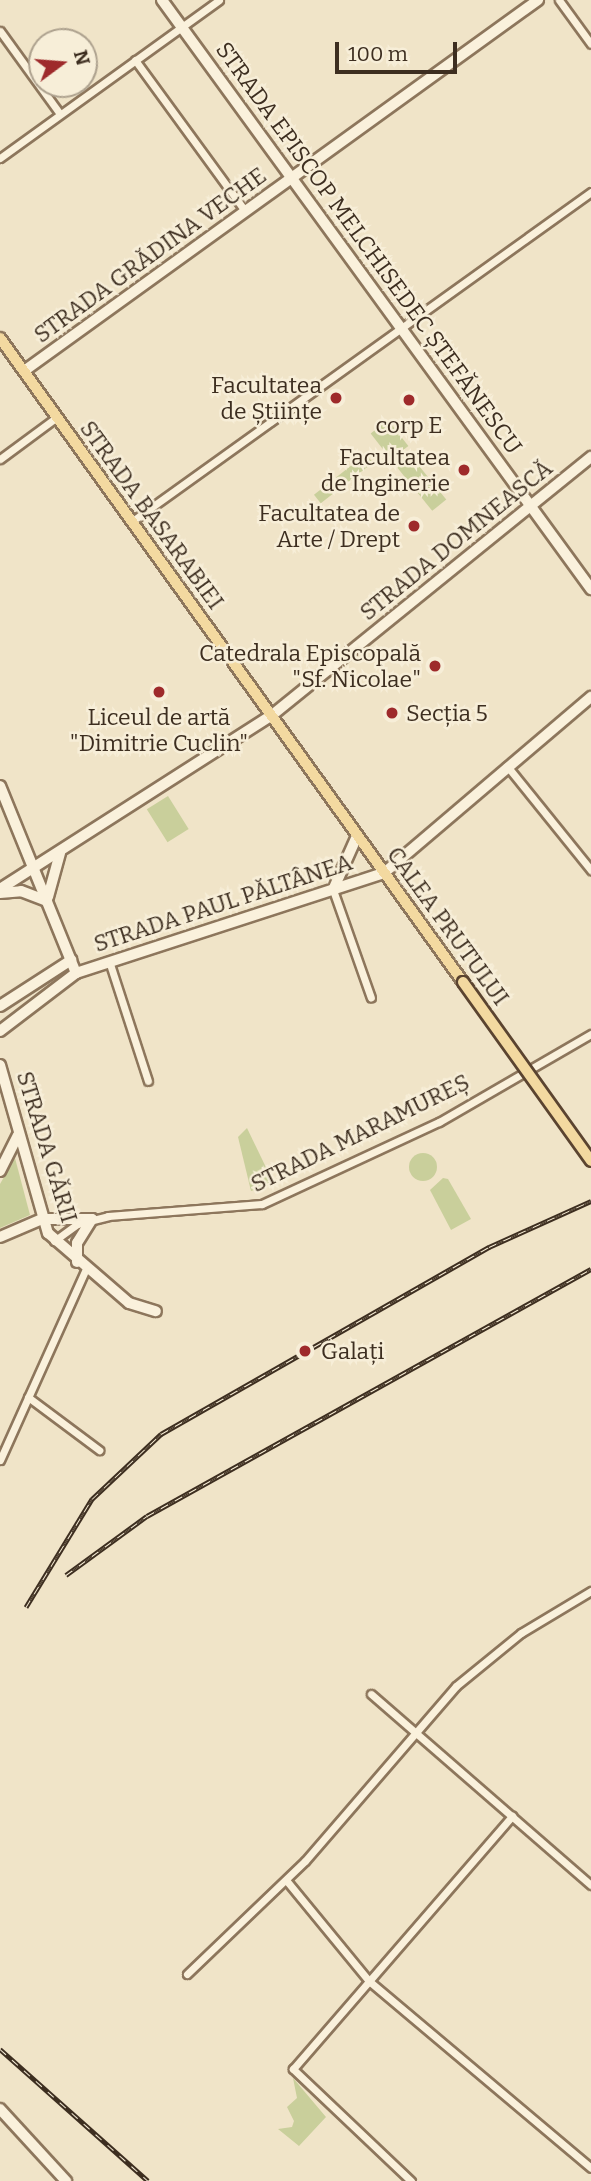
<!DOCTYPE html>
<html>
<head>
<meta charset="utf-8">
<style>
	body { margin:0 }
	#map { position:relative; width:591px; height:2181px; overflow:hidden; background:#f0e4c8; font-family:Bitter,serif }
	div>[style] { position:absolute }
	[style*='--x'] { left:calc(var(--x)*1px); top:calc(var(--y)*1px); width:calc(var(--w)*1px); rotate:calc(var(--a)*1deg) }
	.green>* { inset:0; background:#c9cf9b; transform-origin:0 0 }
	.round { border-radius:50% }
	.roads { filter:drop-shadow(2px 0 #8d765c) drop-shadow(-2px 0 #8d765c) drop-shadow(0 2px #8d765c) drop-shadow(0 -2px #8d765c) }
	.street>* { height:7px; margin:-3.5px; padding:0 3.5px; transform-origin:3.5px; border-radius:3.5px; background:#faf1dc }
	.secondary>* { height:10px; margin:-5px; padding:0 5px; transform-origin:5px; border-radius:5px; background:#faf1dc }
	.primary>* { height:10px; margin:-5px; padding:0 5px; transform-origin:5px; border-radius:5px; background:#f3d9a0 }
	.rail>* { height:5px; margin-top:-2.5px; transform-origin:0; background:repeating-linear-gradient(90deg,#f7eed8 0 8px,#3d2e20 0 16px); box-sizing:border-box; border-block:2px solid #3d2e20 }
	.bridges { filter:drop-shadow(2px 0 #5b4430) drop-shadow(-2px 0 #5b4430) drop-shadow(0 2px #5b4430) drop-shadow(0 -2px #5b4430) }
	.primary-bridge>* { height:10px; margin:-5px; padding:0 5px; transform-origin:5px; border-radius:5px; background:#f3d9a0 }
	.dots>* { width:19px; height:19px; translate:-50% -50%; box-sizing:border-box; border:4px solid #f7eed8; border-radius:50% }
	span { translate:-50% -50%; white-space:nowrap; text-align:center; line-height:1.15; -webkit-text-stroke:5px #f7eed8; paint-order:stroke }
	.street-label { font-size:23px; color:#3d2e20 }
	.poi-label { font-size:23px; color:#3d2e20 }
	.right { translate:-100% -50%; text-align:right }
	.left { translate:0 -50%; text-align:left }
	.north { position:absolute; left:28px; top:28px; width:70px; height:70px; box-sizing:border-box; background:#f7eed8; border:2px solid #ada18e; border-radius:50%; rotate:74deg; font-size:19px; font-weight:700; line-height:28px; text-align:center; color:#3d2e20 }
	.north::after { content:''; display:block; margin:auto; width:24px; height:32px; background:#9e2a2b; clip-path:polygon(50% 0,100% 100%,50% 72%,0 100%) }
	.scale { position:absolute; left:335px; top:42px; width:122px; height:32px; box-sizing:border-box; border:4px solid #3d2e20; border-top:0; padding-left:9px; font-size:21px; line-height:24px; white-space:nowrap; color:#3d2e20; -webkit-text-stroke:5px #f7eed8; paint-order:stroke }
</style>
</head>
<body>
<div id="map">
	<div class="green">
		<i style="left:388px;top:420px;width:33px;height:22px;rotate:52deg"></i>
		<i style="left:366px;top:454px;width:11px;height:66px;rotate:52deg"></i>
		<i style="left:411px;top:456px;width:56px;height:18px;rotate:51deg"></i>
		<i style="left:168px;top:796px;width:39px;height:25px;rotate:58deg"></i>
		<i style="clip-path:polygon(247px 1128px,274px 1184px,251px 1191px,238px 1137px)"></i>
		<i class="round" style="left:409px;top:1153px;width:28px;height:28px"></i>
		<i style="clip-path:polygon(15px 1158px,30px 1215px,0 1228px,0 1184px)"></i>
		<i style="clip-path:polygon(443px 1178px,448px 1179px,471px 1219px,451px 1230px,430px 1190px)"></i>
		<i style="clip-path:polygon(293px 2078px,326px 2117px,299px 2146px,278px 2129px,292px 2127px,294px 2121px,287px 2107px,297px 2098px)"></i>
	</div>
	<div class="roads">
		<div class="street">
			<i style="--x:559;--y:0;--w:54;--a:54"></i>
			<i style="--x:0;--y:31;--w:102;--a:54.1"></i>
			<i style="--x:135;--y:60;--w:187;--a:53.9"></i>
			<i style="--x:0;--y:158;--w:270;--a:-35.8"></i>
			<i style="--x:0;--y:459;--w:71;--a:-36.4"></i>
			<i style="--x:131;--y:522;--w:566;--a:-35.66"></i>
			<i style="--x:507;--y:766;--w:134;--a:51.1"></i>
			<i style="--x:333;--y:890;--w:114;--a:70.6"></i>
			<i style="--x:109;--y:961;--w:126;--a:72"></i>
			<i style="--x:54;--y:1241;--w:29;--a:-36"></i>
			<i style="--x:77;--y:1224;--w:32;--a:-14"></i>
			<i style="--x:108;--y:1216;--w:154;--a:-4.5"></i>
			<i style="--x:262;--y:1204;--w:195;--a:-24.9"></i>
			<i style="--x:439;--y:1122;--w:176;--a:-30.1"></i>
			<i style="--x:28;--y:1397;--w:89;--a:36.7"></i>
			<i style="--x:0;--y:1460;--w:209;--a:-65.8"></i>
			<i style="--x:371;--y:1694;--w:291;--a:41"></i>
			<i style="--x:286;--y:1880;--w:131;--a:50.6"></i>
			<i style="--x:369;--y:1981;--w:290;--a:40.1"></i>
			<i style="--x:187;--y:1974;--w:163;--a:-43.8"></i>
			<i style="--x:305;--y:1861;--w:231;--a:-49.2"></i>
			<i style="--x:456;--y:1686;--w:84;--a:-39.2"></i>
			<i style="--x:521;--y:1633;--w:82;--a:-31"></i>
			<i style="--x:411;--y:2181;--w:163;--a:-136.5"></i>
			<i style="--x:293;--y:2069;--w:335;--a:-49.1"></i>
		</div>
		<div class="secondary">
			<i style="--x:162;--y:0;--w:729;--a:53.93"></i>
			<i style="--x:24;--y:371;--w:634;--a:-35.82"></i>
			<i style="--x:0;--y:786;--w:202;--a:67.9"></i>
			<i style="--x:0;--y:889;--w:322;--a:-32.6"></i>
			<i style="--x:271;--y:716;--w:412;--a:-39"></i>
			<i style="--x:333;--y:890;--w:59;--a:-66"></i>
			<i style="--x:0;--y:893;--w:21;--a:-5"></i>
			<i style="--x:21;--y:891;--w:28;--a:21"></i>
			<i style="--x:48;--y:897;--w:46;--a:-74.7"></i>
			<i style="--x:0;--y:1006;--w:85;--a:-32.9"></i>
			<i style="--x:0;--y:1031;--w:96;--a:-37.3"></i>
			<i style="--x:76;--y:973;--w:324;--a:-18"></i>
			<i style="--x:384;--y:873;--w:272;--a:-40.4"></i>
			<i style="--x:0;--y:1065;--w:175;--a:74.1"></i>
			<i style="--x:48;--y:1233;--w:107;--a:40.8"></i>
			<i style="--x:129;--y:1303;--w:28;--a:17"></i>
			<i style="--x:0;--y:1171;--w:40;--a:-63.4"></i>
			<i style="--x:42;--y:1219;--w:50;--a:0"></i>
			<i style="--x:92;--y:1219;--w:28;--a:122"></i>
			<i style="--x:77;--y:1243;--w:19;--a:90"></i>
			<i style="--x:0;--y:1237;--w:46;--a:-23.2"></i>
			<i style="--x:0;--y:2109;--w:98;--a:47.5"></i>
		</div>
		<div class="primary">
			<i style="--x:0;--y:338;--w:793;--a:54.29"></i>
		</div>
	</div>
	<div class="rail">
		<i style="--x:66;--y:1575;--w:100;--a:-36.1"></i>
		<i style="--x:147;--y:1516;--w:508;--a:-29.09"></i>
		<i style="--x:26;--y:1607;--w:127;--a:-58.6"></i>
		<i style="--x:92;--y:1499;--w:95;--a:-43.3"></i>
		<i style="--x:161;--y:1434;--w:378;--a:-29.7"></i>
		<i style="--x:489;--y:1247;--w:112;--a:-24.3"></i>
		<i style="--x:0;--y:2049;--w:198;--a:41.7"></i>
	</div>
	<div class="bridges">
		<div class="primary-bridge">
			<i style="--x:463;--y:982;--w:220;--a:54.4"></i>
		</div>
	</div>
	<div class="dots">
		<i style="left:336px;top:398px;background:#9e2a2b"></i>
		<i style="left:409px;top:400px;background:#9e2a2b"></i>
		<i style="left:464px;top:470px;background:#9e2a2b"></i>
		<i style="left:414px;top:526px;background:#9e2a2b"></i>
		<i style="left:435px;top:666px;background:#9e2a2b"></i>
		<i style="left:159px;top:692px;background:#9e2a2b"></i>
		<i style="left:392px;top:713px;background:#9e2a2b"></i>
		<i style="left:305px;top:1351px;background:#9e2a2b"></i>
	</div>
	<div class="street-label">
		<span style="left:369px;top:248px;rotate:54deg">STRADA EPISCOP MELCHISEDEC ȘTEFĂNESCU</span>
		<span style="left:150px;top:255px;rotate:-36deg">STRADA GRĂDINA VECHE</span>
		<span style="left:152px;top:515px;rotate:54deg">STRADA BASARABIEI</span>
		<span style="left:456px;top:540px;rotate:-39deg">STRADA DOMNEASCĂ</span>
		<span style="left:223px;top:903px;rotate:-18deg">STRADA PAUL PĂLTÂNEA</span>
		<span style="left:448px;top:926px;rotate:54deg">CALEA PRUTULUI</span>
		<span style="left:360px;top:1133px;rotate:-26deg">STRADA MARAMUREȘ</span>
		<span style="left:47px;top:1147px;rotate:73deg">STRADA GĂRII</span>
	</div>
	<div class="poi-label">
		<span class="right" style="left:322px;top:398px">Facultatea<br>de Științe</span>
		<span style="left:409px;top:425px">corp E</span>
		<span class="right" style="left:450px;top:470px">Facultatea<br>de Inginerie</span>
		<span class="right" style="left:400px;top:526px">Facultatea de<br>Arte / Drept</span>
		<span class="right" style="left:421px;top:666px">Catedrala Episcopală<br>"Sf. Nicolae"</span>
		<span class="left" style="left:406px;top:713px">Secția 5</span>
		<span style="left:159px;top:730px">Liceul de artă<br>"Dimitrie Cuclin"</span>
		<span class="left" style="left:321px;top:1351px">Galați</span>
	</div>
	<div class="north">N</div>
	<div class="scale">100 m</div>
</div>
</body>
</html>
